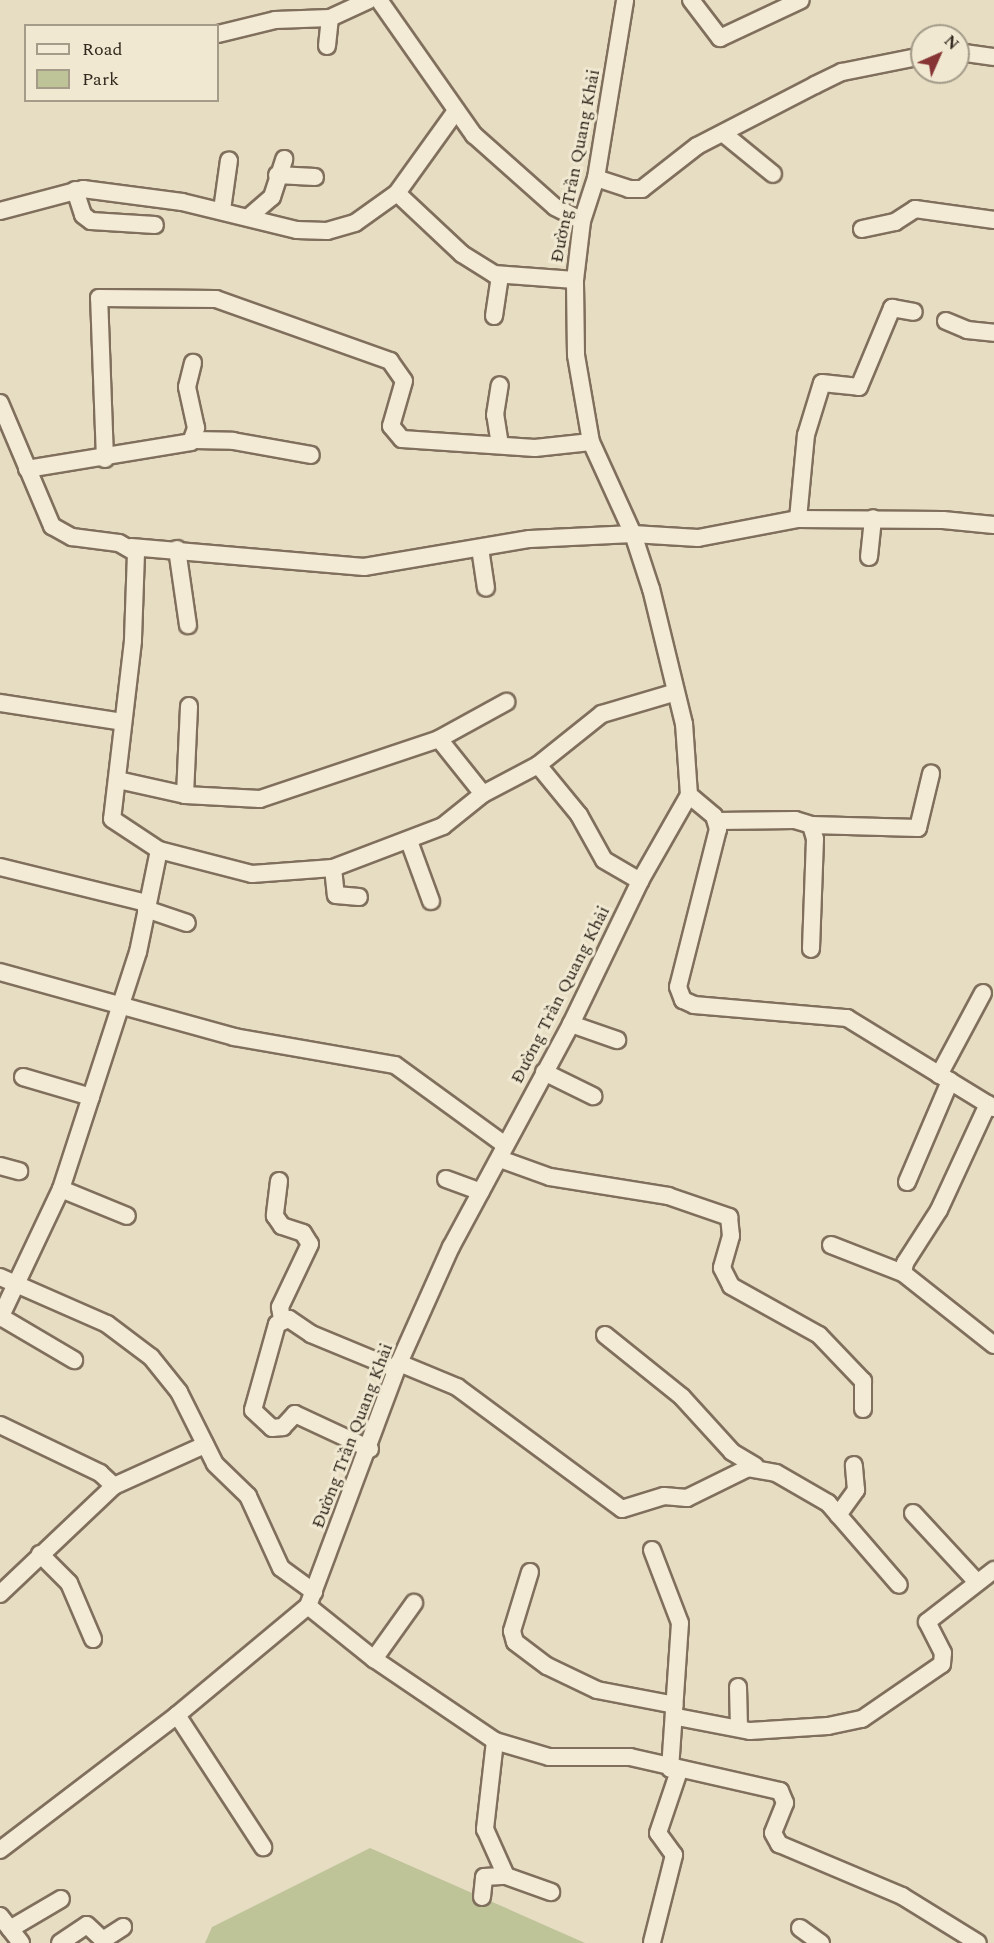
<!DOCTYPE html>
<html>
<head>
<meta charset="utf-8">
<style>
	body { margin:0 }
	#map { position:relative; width:994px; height:1943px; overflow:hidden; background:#e7ddc3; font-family:Spectral,serif }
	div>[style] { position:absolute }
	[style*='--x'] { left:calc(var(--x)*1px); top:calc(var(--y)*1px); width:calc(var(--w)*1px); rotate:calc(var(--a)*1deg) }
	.green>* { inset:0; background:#bec498 }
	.roads { filter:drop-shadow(2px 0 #7f6f5c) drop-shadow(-2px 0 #7f6f5c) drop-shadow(0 2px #7f6f5c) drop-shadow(0 -2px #7f6f5c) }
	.minor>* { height:16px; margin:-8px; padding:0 8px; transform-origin:8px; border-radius:8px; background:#f3ebd5 }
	span { translate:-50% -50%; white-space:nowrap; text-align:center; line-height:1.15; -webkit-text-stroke:6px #f0e8d1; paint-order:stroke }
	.street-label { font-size:18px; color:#31281e }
	.legend { position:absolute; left:24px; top:24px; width:195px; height:78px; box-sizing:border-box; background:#f0e8d1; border:2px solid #a49b89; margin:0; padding:8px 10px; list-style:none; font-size:18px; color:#31281e }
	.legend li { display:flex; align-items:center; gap:12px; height:30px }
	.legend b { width:30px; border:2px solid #a49b89 }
	.north { position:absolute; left:910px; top:24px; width:60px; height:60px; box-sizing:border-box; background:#f0e8d1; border:2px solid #a49b89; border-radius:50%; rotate:45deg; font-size:16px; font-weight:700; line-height:24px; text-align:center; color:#31281e }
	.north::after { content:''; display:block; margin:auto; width:21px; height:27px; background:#863534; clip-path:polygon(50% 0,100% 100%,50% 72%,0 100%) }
</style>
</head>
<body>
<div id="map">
	<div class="green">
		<i style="clip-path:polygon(370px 1848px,585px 1943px,205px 1943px,212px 1927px)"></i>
	</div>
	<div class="roads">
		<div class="minor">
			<i style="--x:379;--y:0;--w:165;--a:54.9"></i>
			<i style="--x:474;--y:135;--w:108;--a:41.6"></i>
			<i style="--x:555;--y:207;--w:30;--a:27"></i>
			<i style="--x:691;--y:0;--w:48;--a:52.7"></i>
			<i style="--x:720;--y:38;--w:89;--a:-25.1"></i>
			<i style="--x:218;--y:34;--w:59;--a:-13.8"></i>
			<i style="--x:275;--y:20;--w:55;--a:-2.1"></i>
			<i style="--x:330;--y:18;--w:43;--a:-24.8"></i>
			<i style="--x:327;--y:46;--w:28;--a:-84"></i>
			<i style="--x:958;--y:52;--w:36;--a:8"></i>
			<i style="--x:724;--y:134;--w:63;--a:39.2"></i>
			<i style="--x:277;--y:175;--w:38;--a:3"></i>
			<i style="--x:596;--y:178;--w:35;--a:18"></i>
			<i style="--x:629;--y:189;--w:13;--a:0"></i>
			<i style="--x:642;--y:189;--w:70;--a:-38"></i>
			<i style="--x:697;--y:146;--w:133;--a:-27.3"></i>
			<i style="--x:815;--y:85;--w:30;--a:-26"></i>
			<i style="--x:842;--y:72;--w:82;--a:-11.3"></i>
			<i style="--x:75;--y:190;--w:26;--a:72"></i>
			<i style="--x:83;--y:215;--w:10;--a:37"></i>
			<i style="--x:91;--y:221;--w:64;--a:3.6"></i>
			<i style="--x:397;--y:193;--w:89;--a:43.2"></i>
			<i style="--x:462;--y:254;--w:38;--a:32"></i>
			<i style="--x:494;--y:274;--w:81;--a:4.2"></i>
			<i style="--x:222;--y:210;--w:50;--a:-82"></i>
			<i style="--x:0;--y:211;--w:86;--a:-14.8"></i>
			<i style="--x:83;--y:189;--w:100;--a:7.5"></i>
			<i style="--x:182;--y:202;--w:118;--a:13.7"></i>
			<i style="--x:297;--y:230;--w:30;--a:2"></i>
			<i style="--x:327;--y:231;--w:29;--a:-16"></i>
			<i style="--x:355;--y:223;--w:52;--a:-35.5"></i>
			<i style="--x:397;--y:193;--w:101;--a:-54.3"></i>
			<i style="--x:250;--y:216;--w:29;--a:-41"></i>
			<i style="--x:272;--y:197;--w:40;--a:-72"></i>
			<i style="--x:862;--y:229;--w:34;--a:-12"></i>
			<i style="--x:895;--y:222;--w:24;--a:-33"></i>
			<i style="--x:915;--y:209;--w:80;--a:7.9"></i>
			<i style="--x:494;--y:316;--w:40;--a:-81.5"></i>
			<i style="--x:946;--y:321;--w:23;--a:23"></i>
			<i style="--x:967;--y:330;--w:27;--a:6"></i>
			<i style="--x:0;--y:403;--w:134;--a:67.1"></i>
			<i style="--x:52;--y:526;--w:23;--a:29"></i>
			<i style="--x:72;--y:537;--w:47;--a:7.3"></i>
			<i style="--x:119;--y:543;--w:20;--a:30"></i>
			<i style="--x:136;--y:553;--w:88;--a:92"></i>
			<i style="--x:133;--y:641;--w:179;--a:96.7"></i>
			<i style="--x:112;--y:819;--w:56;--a:33.4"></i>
			<i style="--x:159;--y:850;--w:104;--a:101.6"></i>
			<i style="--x:138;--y:952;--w:249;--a:108"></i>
			<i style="--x:61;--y:1189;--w:143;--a:115.3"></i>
			<i style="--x:194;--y:440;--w:39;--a:1"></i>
			<i style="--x:233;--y:441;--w:79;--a:10.2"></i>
			<i style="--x:500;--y:445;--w:30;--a:-99"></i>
			<i style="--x:495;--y:415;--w:30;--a:-81"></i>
			<i style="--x:105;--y:459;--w:161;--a:-92.1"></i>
			<i style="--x:99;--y:298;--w:117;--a:0.5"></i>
			<i style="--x:216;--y:299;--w:185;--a:19.6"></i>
			<i style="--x:390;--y:361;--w:24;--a:55"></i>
			<i style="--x:404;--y:381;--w:47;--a:106.1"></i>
			<i style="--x:391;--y:426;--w:17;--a:50"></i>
			<i style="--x:402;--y:439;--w:133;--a:3.9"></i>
			<i style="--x:535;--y:448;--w:56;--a:-6.1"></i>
			<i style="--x:27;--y:469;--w:166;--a:-9.3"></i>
			<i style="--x:191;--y:442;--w:15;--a:-70"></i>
			<i style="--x:196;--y:428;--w:42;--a:-102.4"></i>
			<i style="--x:187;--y:387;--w:25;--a:-76"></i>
			<i style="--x:798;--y:519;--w:84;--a:-84.6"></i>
			<i style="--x:806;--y:435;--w:54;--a:-72.9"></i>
			<i style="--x:822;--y:383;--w:37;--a:6"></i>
			<i style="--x:859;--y:387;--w:86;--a:-67.3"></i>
			<i style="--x:892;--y:308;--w:22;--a:10"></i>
			<i style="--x:131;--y:547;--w:234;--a:4.9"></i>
			<i style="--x:364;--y:567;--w:168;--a:-9.6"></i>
			<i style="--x:530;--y:539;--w:103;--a:-2.8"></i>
			<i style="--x:633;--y:534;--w:65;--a:3.5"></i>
			<i style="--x:698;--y:538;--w:102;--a:-10.8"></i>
			<i style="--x:798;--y:519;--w:145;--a:0.4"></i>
			<i style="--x:943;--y:520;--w:51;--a:5.6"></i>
			<i style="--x:480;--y:548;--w:40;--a:81.5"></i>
			<i style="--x:177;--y:549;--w:77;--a:81.8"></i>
			<i style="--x:869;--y:557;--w:39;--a:-84"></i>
			<i style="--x:0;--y:703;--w:124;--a:8.8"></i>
			<i style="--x:439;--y:739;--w:77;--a:-28.9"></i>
			<i style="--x:538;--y:765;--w:65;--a:50.6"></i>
			<i style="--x:579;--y:815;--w:51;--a:60.9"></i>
			<i style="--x:604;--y:860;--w:42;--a:30.3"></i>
			<i style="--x:118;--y:780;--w:69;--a:12.6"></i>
			<i style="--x:185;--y:795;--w:75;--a:3.1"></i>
			<i style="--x:260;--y:799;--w:189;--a:-18.5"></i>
			<i style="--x:439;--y:739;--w:70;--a:51.3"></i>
			<i style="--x:185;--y:795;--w:89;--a:-87.4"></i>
			<i style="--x:689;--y:795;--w:33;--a:40"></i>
			<i style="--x:714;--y:816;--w:14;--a:73"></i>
			<i style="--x:718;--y:829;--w:163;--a:104.2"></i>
			<i style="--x:678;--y:987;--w:14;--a:69"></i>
			<i style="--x:683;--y:1000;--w:12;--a:24"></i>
			<i style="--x:694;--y:1005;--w:154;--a:4.9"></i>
			<i style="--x:847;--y:1018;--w:172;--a:31.5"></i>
			<i style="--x:717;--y:821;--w:78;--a:-0.7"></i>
			<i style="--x:795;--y:820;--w:17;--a:17"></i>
			<i style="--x:811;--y:825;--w:15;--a:74"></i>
			<i style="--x:815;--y:839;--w:110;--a:92.1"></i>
			<i style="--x:811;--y:825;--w:107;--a:1.6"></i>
			<i style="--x:918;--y:828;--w:56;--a:-76.5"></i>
			<i style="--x:409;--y:841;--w:64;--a:69.9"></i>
			<i style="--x:159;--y:850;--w:96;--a:14.5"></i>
			<i style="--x:252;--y:874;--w:81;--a:-4.2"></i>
			<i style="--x:333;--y:868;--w:118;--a:-20.9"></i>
			<i style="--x:443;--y:826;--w:51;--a:-38.7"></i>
			<i style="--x:483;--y:794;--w:62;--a:-27.8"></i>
			<i style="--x:538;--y:765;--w:82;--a:-38.6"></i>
			<i style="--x:602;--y:714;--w:74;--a:-16.5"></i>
			<i style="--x:0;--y:867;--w:151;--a:13.8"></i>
			<i style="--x:333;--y:868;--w:27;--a:84"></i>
			<i style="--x:336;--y:895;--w:23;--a:5"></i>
			<i style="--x:146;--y:909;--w:43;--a:18.9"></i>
			<i style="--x:0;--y:972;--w:243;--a:15.5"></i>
			<i style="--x:234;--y:1037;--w:163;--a:9.9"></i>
			<i style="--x:395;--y:1065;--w:136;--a:36"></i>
			<i style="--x:571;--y:1024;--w:49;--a:19.2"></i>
			<i style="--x:544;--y:1072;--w:55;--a:26.1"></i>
			<i style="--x:939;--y:1075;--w:93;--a:-61.8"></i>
			<i style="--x:23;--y:1077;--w:71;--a:16.4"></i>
			<i style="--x:988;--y:1104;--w:117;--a:114.8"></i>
			<i style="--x:939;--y:1210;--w:63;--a:122.7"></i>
			<i style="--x:905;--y:1263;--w:10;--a:101"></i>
			<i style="--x:903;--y:1273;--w:116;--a:38.4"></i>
			<i style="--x:500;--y:1159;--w:53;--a:19.8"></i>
			<i style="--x:550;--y:1177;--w:120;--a:9.1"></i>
			<i style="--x:668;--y:1196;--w:65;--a:19"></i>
			<i style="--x:729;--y:1217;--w:19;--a:84"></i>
			<i style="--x:731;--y:1236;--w:33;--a:106"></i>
			<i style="--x:722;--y:1268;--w:20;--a:63"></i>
			<i style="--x:731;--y:1286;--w:101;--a:29.1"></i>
			<i style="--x:819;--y:1335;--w:64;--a:46.3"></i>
			<i style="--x:863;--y:1381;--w:28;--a:90"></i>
			<i style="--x:0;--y:1166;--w:20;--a:15"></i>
			<i style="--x:446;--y:1179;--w:37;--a:20"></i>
			<i style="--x:279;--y:1181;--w:35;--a:97"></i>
			<i style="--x:275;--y:1216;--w:12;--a:55"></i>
			<i style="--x:282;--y:1226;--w:22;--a:18"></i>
			<i style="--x:303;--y:1233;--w:13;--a:58"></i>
			<i style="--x:310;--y:1244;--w:70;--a:115.5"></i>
			<i style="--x:280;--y:1307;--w:12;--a:81"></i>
			<i style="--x:907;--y:1182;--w:110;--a:-66.9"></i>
			<i style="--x:61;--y:1189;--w:71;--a:22.2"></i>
			<i style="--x:831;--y:1245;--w:77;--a:21.3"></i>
			<i style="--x:0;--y:1277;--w:117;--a:23.7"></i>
			<i style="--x:107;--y:1324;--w:55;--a:36.9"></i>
			<i style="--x:151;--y:1357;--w:45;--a:51.3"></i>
			<i style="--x:179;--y:1392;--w:80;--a:63.4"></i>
			<i style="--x:215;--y:1464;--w:46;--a:44.1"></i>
			<i style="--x:248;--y:1496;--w:79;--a:65.4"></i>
			<i style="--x:281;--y:1568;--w:41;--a:36"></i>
			<i style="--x:1;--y:1317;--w:85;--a:30.5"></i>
			<i style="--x:605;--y:1335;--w:99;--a:38.8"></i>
			<i style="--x:682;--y:1397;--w:74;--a:47.7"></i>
			<i style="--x:732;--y:1452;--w:27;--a:31"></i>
			<i style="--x:399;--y:1363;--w:63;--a:22.5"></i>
			<i style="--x:457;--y:1387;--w:205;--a:36.5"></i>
			<i style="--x:622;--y:1509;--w:44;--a:-17.2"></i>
			<i style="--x:664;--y:1496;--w:23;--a:5"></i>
			<i style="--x:687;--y:1498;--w:68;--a:-26.2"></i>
			<i style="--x:748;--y:1468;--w:28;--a:10"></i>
			<i style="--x:776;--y:1473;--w:60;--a:30"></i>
			<i style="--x:828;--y:1503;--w:108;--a:49.1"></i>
			<i style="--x:0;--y:1425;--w:111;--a:25.6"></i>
			<i style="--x:100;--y:1473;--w:19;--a:43"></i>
			<i style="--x:370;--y:1449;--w:83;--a:-155"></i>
			<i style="--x:295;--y:1414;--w:18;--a:133"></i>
			<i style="--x:283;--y:1427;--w:11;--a:175"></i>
			<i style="--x:272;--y:1428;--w:26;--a:-137"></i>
			<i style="--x:253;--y:1410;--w:89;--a:-74.4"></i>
			<i style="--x:277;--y:1324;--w:13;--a:-23"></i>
			<i style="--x:289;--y:1319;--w:27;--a:34"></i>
			<i style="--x:311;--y:1334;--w:92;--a:22.4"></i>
			<i style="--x:913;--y:1513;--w:93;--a:47.2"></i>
			<i style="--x:838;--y:1515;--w:31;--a:-54"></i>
			<i style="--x:856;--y:1490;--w:25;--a:-95"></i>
			<i style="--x:652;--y:1550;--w:78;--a:69"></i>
			<i style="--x:680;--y:1623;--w:146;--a:93.9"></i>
			<i style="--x:40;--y:1554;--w:41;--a:45"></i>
			<i style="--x:69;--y:1583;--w:61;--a:66.8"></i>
			<i style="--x:530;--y:1572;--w:62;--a:107"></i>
			<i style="--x:512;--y:1631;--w:11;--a:75"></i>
			<i style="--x:515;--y:1642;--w:40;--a:37"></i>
			<i style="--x:547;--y:1666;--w:55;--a:25.6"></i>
			<i style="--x:597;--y:1690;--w:79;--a:10.9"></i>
			<i style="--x:0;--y:1594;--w:157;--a:-43.5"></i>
			<i style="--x:114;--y:1486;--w:100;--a:-24.3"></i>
			<i style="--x:308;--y:1606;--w:85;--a:38.8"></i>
			<i style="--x:374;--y:1659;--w:146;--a:34.1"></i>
			<i style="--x:495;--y:1741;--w:56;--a:16.5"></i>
			<i style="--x:549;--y:1757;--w:81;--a:0"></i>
			<i style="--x:630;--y:1757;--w:154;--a:12.8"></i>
			<i style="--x:780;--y:1791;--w:13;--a:67"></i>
			<i style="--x:785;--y:1803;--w:32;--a:112"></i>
			<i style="--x:773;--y:1833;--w:13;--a:61"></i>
			<i style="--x:779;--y:1844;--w:134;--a:22.9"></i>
			<i style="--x:902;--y:1896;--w:89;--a:31.7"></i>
			<i style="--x:374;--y:1659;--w:69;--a:-54.5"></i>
			<i style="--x:738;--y:1687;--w:41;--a:88.6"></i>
			<i style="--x:177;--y:1715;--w:158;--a:56.9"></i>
			<i style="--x:677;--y:1717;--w:74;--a:10.9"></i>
			<i style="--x:750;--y:1731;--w:78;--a:-3.7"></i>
			<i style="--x:828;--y:1726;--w:35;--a:-12"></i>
			<i style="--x:862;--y:1719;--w:97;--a:-34.5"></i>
			<i style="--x:942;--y:1664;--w:11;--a:-85"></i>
			<i style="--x:943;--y:1653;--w:35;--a:-117"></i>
			<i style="--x:927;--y:1622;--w:85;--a:-37.8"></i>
			<i style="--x:495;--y:1741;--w:89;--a:96.5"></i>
			<i style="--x:485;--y:1829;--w:51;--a:65.9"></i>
			<i style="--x:506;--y:1876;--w:48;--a:19.6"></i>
			<i style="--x:0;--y:1850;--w:223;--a:-37.3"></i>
			<i style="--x:177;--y:1715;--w:170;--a:-39.8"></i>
			<i style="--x:308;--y:1606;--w:259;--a:-69.5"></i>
			<i style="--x:399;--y:1363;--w:127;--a:-65.9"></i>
			<i style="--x:451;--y:1247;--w:253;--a:-61.7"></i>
			<i style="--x:571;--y:1024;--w:159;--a:-64.2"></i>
			<i style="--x:640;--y:881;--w:99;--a:-60.3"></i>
			<i style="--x:689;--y:795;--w:71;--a:-94"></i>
			<i style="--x:684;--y:724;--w:139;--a:-103.7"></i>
			<i style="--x:651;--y:589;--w:58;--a:-108.1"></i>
			<i style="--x:633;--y:534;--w:101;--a:-114.5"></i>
			<i style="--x:591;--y:442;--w:88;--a:-99.8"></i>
			<i style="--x:576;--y:355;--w:75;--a:-90.8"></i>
			<i style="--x:575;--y:280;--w:59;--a:-83.2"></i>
			<i style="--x:582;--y:221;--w:45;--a:-72"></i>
			<i style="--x:596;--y:178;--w:180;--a:-80.7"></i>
			<i style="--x:482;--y:1897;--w:20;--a:-84"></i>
			<i style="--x:484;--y:1877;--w:22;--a:-3"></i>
			<i style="--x:0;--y:1916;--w:34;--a:52"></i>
			<i style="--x:800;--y:1928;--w:26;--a:36"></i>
			<i style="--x:10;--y:1929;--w:59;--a:-30.5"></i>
			<i style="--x:652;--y:1942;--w:90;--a:-75.8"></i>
			<i style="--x:674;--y:1855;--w:27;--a:-126"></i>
			<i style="--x:658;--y:1833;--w:65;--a:-71.3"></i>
			<i style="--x:60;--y:1943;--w:32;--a:-34"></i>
			<i style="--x:87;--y:1925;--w:22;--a:43"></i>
			<i style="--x:103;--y:1940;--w:24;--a:-33"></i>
		</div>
	</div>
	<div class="street-label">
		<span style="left:576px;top:166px;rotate:-79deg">Đường Trần Quang Khải</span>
		<span style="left:561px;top:995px;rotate:-63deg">Đường Trần Quang Khải</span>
		<span style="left:353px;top:1436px;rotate:-69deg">Đường Trần Quang Khải</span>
	</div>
	<ul class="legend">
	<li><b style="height:8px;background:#f3ebd5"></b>Road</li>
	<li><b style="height:16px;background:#bec498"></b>Park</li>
	</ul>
	<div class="north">N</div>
</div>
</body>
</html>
